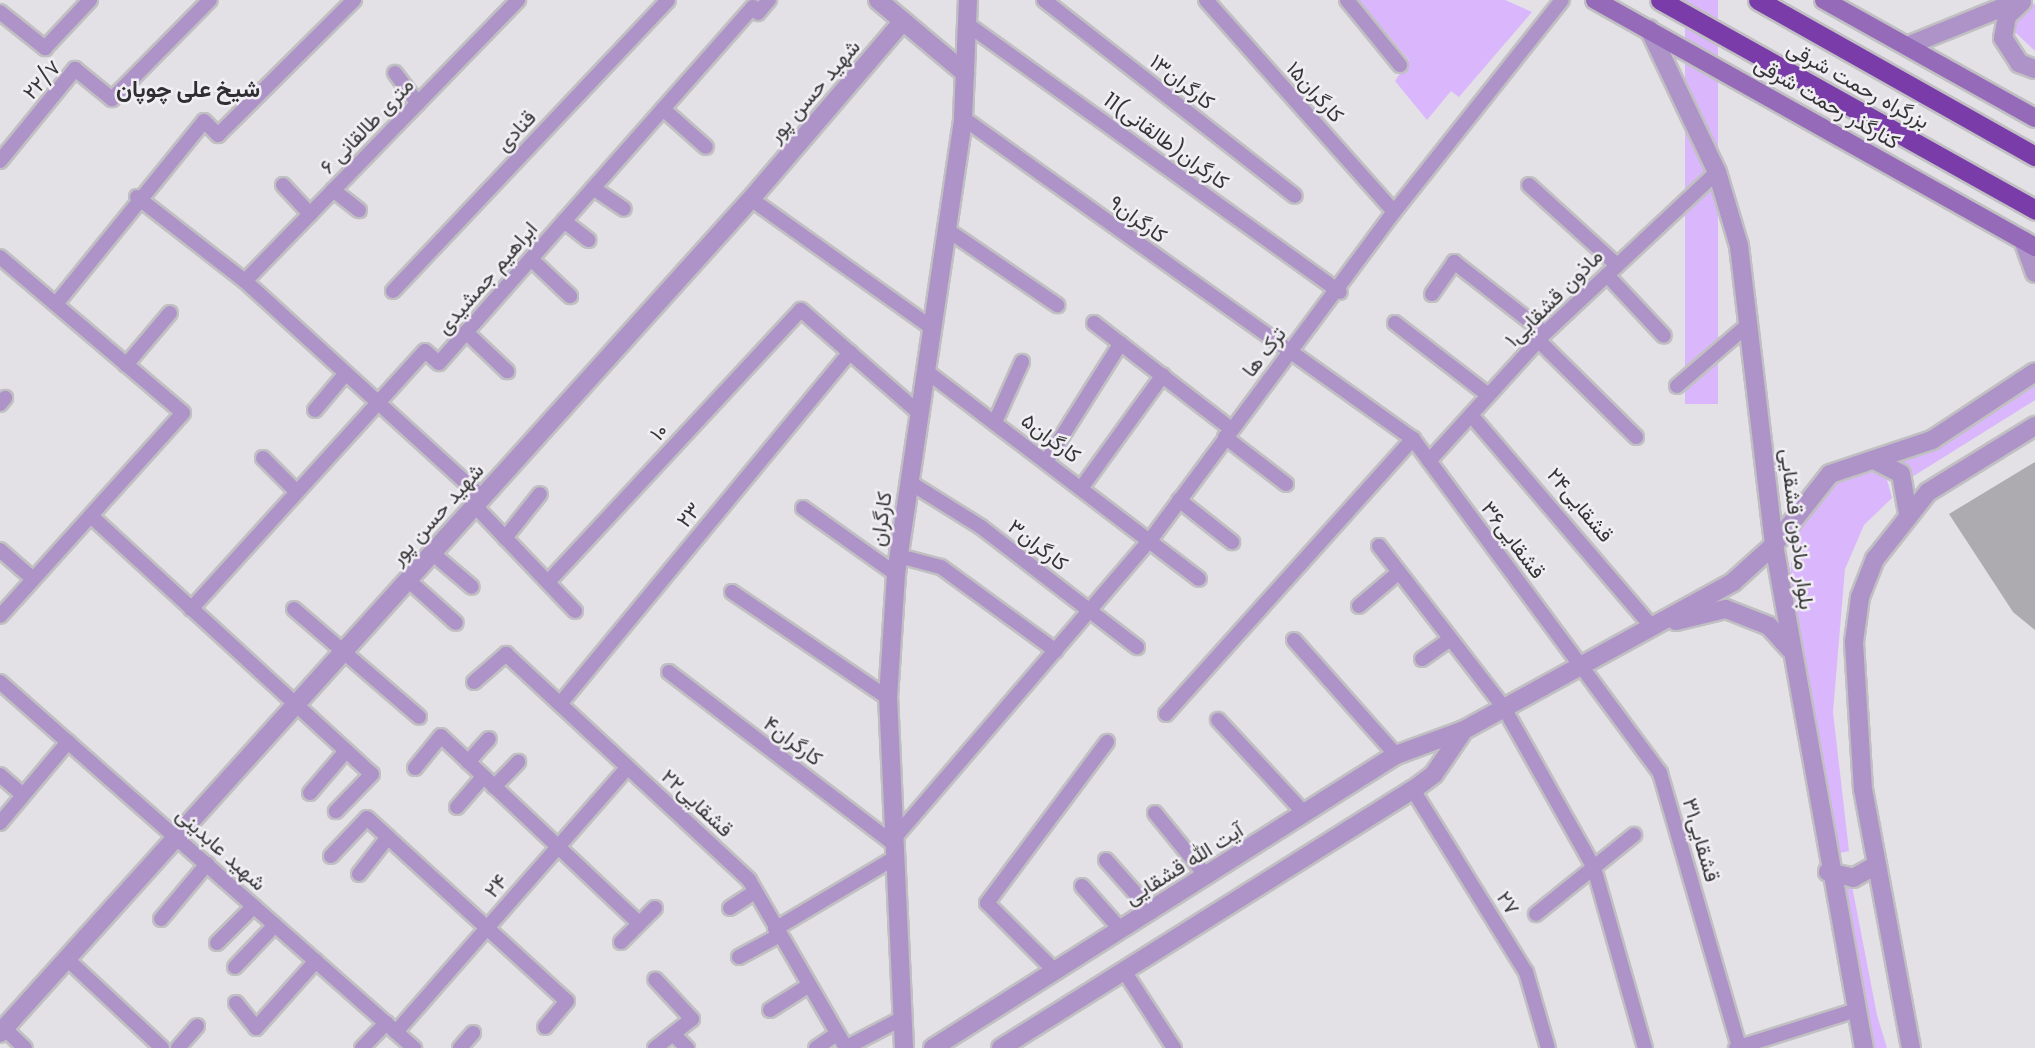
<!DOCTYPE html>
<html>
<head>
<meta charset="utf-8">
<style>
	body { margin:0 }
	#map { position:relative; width:2035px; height:1048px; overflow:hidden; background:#e3e1e5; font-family:Poppins,Vazirmatn,sans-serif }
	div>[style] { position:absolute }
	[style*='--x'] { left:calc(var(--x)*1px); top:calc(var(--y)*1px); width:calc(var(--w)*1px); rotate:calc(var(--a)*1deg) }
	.green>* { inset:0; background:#dab7fc; transform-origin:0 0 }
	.building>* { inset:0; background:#adabaf }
	.roads { filter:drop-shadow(2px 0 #c0bfc2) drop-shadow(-2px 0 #c0bfc2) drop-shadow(0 2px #c0bfc2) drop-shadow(0 -2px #c0bfc2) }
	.minor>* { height:14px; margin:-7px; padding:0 7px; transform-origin:7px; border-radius:7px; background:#ae93c8 }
	.tertiary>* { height:18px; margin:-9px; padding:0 9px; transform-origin:9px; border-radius:9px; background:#ae93c8 }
	.secondary>* { height:18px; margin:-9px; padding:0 9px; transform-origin:9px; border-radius:9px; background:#946ab9 }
	.trunk>* { height:19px; margin:-9.5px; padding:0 9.5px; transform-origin:9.5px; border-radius:9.5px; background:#793ca8 }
	span { translate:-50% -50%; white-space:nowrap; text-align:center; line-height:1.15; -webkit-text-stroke:5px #f0eef3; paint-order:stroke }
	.street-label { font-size:21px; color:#363536 }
	.neighbourhood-label { font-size:23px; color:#302e31; font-weight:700 }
</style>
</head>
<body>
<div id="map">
	<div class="green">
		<i style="clip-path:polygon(1359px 0,1505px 0,1532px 12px,1459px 97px,1451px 91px,1427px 120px,1395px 81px,1409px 60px)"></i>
		<i style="left:1685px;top:0;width:33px;height:404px"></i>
		<i style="clip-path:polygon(2035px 3px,2035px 51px,2016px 33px,2016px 21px)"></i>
		<i style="clip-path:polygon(2035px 382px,2035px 400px,1912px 477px,1902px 461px,1958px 434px)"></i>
		<i style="clip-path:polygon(1871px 471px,1886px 476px,1892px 498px,1864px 525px,1845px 569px,1833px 712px,1849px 851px,1835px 854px,1790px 574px,1794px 537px,1822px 489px,1841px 476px)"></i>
		<i style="clip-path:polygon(1852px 886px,1877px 1015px,1887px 1048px,1873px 1048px,1858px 997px,1841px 888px)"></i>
	</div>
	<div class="building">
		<i style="clip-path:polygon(2035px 462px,2035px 630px,2013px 612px,1949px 514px)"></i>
	</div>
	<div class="roads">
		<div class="minor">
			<i style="--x:1044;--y:0;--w:318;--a:38"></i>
			<i style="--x:1206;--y:0;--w:283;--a:48.4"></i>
			<i style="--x:1347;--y:0;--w:84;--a:50.8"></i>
			<i style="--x:0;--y:12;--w:58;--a:38.7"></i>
			<i style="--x:45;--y:48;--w:66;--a:-46.8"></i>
			<i style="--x:758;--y:13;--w:17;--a:-50"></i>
			<i style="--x:967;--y:24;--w:459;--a:35.7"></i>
			<i style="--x:395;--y:73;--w:38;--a:53"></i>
			<i style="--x:663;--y:109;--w:57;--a:41.5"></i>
			<i style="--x:963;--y:118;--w:553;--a:35.5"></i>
			<i style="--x:1413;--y:439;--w:415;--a:53.5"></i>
			<i style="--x:1660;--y:773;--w:285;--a:73.9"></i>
			<i style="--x:0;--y:161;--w:119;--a:-50.8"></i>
			<i style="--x:75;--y:69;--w:48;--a:39"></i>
			<i style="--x:112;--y:99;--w:139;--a:-45.3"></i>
			<i style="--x:283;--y:185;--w:40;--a:47"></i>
			<i style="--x:1529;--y:185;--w:119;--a:42.3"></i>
			<i style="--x:593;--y:188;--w:37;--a:34"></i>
			<i style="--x:333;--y:190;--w:33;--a:38"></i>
			<i style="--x:137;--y:197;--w:137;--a:37.9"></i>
			<i style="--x:245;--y:281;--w:322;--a:42.4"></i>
			<i style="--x:751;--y:199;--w:222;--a:35.5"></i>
			<i style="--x:564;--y:221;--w:31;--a:38"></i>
			<i style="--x:946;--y:229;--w:135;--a:34.4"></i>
			<i style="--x:0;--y:257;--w:240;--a:40.4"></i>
			<i style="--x:183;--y:413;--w:273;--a:132"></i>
			<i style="--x:531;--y:259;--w:54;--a:43.5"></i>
			<i style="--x:1607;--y:275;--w:83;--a:46.9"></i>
			<i style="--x:245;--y:281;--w:392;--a:-45.8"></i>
			<i style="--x:393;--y:291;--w:400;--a:-46.6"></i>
			<i style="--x:1432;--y:294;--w:39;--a:-55"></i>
			<i style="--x:1454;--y:262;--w:115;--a:38"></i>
			<i style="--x:56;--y:304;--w:235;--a:-51"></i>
			<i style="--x:204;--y:121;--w:20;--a:45"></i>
			<i style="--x:218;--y:135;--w:192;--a:-44.8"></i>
			<i style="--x:1094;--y:323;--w:173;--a:37.7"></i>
			<i style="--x:1395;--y:323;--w:118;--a:37.7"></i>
			<i style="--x:466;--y:332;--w:57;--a:43.6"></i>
			<i style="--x:1538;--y:340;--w:138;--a:44.7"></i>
			<i style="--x:126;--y:365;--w:68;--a:-49.8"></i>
			<i style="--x:926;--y:371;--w:343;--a:37.3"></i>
			<i style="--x:1677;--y:386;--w:96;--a:-40.8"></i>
			<i style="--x:0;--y:404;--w:8;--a:-50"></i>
			<i style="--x:315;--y:410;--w:48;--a:-50"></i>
			<i style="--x:1471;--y:415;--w:279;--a:49.5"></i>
			<i style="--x:995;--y:422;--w:66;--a:-65.8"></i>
			<i style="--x:1225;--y:437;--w:77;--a:37.6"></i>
			<i style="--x:263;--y:458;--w:48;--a:45"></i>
			<i style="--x:1047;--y:460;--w:138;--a:-57.7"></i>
			<i style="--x:1429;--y:461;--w:173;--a:-47.8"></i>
			<i style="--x:1545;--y:333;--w:236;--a:-43.1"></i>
			<i style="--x:909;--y:482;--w:85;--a:32"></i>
			<i style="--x:981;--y:527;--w:197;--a:37.6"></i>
			<i style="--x:1082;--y:487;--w:138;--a:-54.1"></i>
			<i style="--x:1179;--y:500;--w:68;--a:38.4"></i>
			<i style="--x:475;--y:506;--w:145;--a:46.4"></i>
			<i style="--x:803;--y:508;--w:114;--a:35.4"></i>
			<i style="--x:91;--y:516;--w:381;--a:42.6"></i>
			<i style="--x:372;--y:774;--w:52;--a:134.2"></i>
			<i style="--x:505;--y:538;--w:56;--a:-51.5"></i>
			<i style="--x:1379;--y:546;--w:205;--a:52.3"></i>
			<i style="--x:1504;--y:708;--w:184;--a:60.6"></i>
			<i style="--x:1594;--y:868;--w:187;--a:74.2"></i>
			<i style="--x:0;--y:550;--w:44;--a:41.3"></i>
			<i style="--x:432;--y:553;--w:52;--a:40.4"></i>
			<i style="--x:899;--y:556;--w:43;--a:14.7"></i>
			<i style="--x:941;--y:567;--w:142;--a:36.1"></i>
			<i style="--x:408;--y:580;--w:64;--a:41.9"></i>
			<i style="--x:548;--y:582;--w:371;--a:-47.1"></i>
			<i style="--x:801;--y:310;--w:157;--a:41.1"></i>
			<i style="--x:732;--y:592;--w:189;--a:34.2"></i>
			<i style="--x:1359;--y:606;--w:52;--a:-40.4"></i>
			<i style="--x:191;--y:609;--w:348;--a:-47.8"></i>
			<i style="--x:425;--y:351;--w:18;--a:41"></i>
			<i style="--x:439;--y:363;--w:475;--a:-48.6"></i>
			<i style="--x:294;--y:609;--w:165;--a:40.8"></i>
			<i style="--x:1294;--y:640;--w:154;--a:48.4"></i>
			<i style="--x:1422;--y:659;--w:33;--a:-35"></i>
			<i style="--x:669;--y:672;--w:280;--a:37.4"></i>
			<i style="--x:891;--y:842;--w:399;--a:-49.4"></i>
			<i style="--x:1151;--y:539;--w:407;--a:-53.4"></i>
			<i style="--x:1394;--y:212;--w:270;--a:-51.6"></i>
			<i style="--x:0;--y:682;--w:553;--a:41.48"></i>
			<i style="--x:474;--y:682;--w:43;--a:-41.2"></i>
			<i style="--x:506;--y:654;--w:332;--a:42.9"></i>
			<i style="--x:749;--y:880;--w:194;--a:60"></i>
			<i style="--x:560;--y:704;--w:456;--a:-50.5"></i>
			<i style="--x:1166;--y:714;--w:370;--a:-48.1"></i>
			<i style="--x:1218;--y:720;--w:128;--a:47.2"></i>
			<i style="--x:468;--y:762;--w:31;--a:-48"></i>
			<i style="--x:415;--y:768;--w:41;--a:-50.9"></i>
			<i style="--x:441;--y:736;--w:272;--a:43.4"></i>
			<i style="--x:0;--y:775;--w:30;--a:41"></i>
			<i style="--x:494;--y:787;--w:35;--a:-46"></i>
			<i style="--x:1413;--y:790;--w:214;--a:58.2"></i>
			<i style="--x:1526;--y:972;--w:79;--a:73.9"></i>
			<i style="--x:310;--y:793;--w:55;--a:-49.4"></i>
			<i style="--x:457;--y:807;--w:40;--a:-49"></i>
			<i style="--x:1155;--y:813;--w:82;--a:50.9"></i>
			<i style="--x:0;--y:823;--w:106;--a:-50"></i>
			<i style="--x:331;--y:856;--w:52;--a:-46.5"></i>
			<i style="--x:367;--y:818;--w:271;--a:42.5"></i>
			<i style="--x:567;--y:1001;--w:34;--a:130"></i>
			<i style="--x:1106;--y:860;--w:69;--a:48.5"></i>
			<i style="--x:359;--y:874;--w:47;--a:-51.9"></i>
			<i style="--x:1082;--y:886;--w:59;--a:48.4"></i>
			<i style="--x:730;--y:908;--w:30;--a:-33"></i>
			<i style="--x:1536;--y:914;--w:126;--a:-38.9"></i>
			<i style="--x:161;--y:919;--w:72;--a:-50.1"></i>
			<i style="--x:775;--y:929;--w:137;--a:-30.7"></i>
			<i style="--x:621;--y:942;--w:48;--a:-45"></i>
			<i style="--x:217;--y:943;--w:52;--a:-45"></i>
			<i style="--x:739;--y:957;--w:44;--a:-28.3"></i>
			<i style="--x:67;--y:959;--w:130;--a:43.1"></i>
			<i style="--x:235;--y:967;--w:58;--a:-46.4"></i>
			<i style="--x:1055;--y:971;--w:96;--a:-135"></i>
			<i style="--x:987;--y:903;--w:201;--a:-53.3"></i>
			<i style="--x:1124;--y:971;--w:92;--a:57"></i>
			<i style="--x:236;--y:1003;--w:32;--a:51"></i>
			<i style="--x:256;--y:1028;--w:90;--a:-48.2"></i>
			<i style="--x:770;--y:1010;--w:45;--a:-32.3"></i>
			<i style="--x:4;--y:1028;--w:29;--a:44"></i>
			<i style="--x:396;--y:1032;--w:352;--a:-48.8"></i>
			<i style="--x:673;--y:1034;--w:20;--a:45"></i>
			<i style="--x:178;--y:1048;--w:29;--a:-49"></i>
			<i style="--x:362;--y:1048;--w:35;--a:-46"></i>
			<i style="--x:460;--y:1048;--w:20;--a:-49"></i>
			<i style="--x:655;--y:1048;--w:47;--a:-38.1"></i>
			<i style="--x:692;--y:1019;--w:54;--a:-132.8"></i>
			<i style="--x:816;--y:1048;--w:25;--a:-34"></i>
			<i style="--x:845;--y:1048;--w:63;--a:-27.4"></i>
			<i style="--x:1736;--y:1048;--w:123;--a:-17.5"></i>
		</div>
		<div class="tertiary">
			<i style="--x:878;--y:0;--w:114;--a:40"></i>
			<i style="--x:2022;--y:2;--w:21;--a:137"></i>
			<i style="--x:2007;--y:16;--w:22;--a:100"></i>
			<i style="--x:2003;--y:38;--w:30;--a:57"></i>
			<i style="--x:2019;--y:63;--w:17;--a:21"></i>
			<i style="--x:1649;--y:29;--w:158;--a:64.6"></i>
			<i style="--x:1717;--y:172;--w:77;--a:73.4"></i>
			<i style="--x:1739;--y:246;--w:301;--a:83.3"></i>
			<i style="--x:1774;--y:545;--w:511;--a:79.86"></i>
			<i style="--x:1907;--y:46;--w:123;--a:-22"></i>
			<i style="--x:2023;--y:240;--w:35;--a:70"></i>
			<i style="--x:1874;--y:460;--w:30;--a:27"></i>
			<i style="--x:1901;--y:474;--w:40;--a:80"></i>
			<i style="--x:1676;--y:621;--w:51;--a:-13.5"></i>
			<i style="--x:1726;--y:609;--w:46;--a:21.6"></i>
			<i style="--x:1769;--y:626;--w:31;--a:48"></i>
			<i style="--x:1828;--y:872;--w:26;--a:13"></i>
			<i style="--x:1853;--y:878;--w:25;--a:-29"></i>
			<i style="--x:0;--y:1033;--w:1122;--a:-48"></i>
			<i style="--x:751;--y:199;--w:234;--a:-49.5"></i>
			<i style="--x:904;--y:1048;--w:350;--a:-92.6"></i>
			<i style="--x:888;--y:698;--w:124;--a:-86.3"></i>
			<i style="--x:896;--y:574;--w:461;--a:-81.6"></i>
			<i style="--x:963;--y:118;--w:118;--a:-87.6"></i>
			<i style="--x:933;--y:1048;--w:548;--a:-32.33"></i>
			<i style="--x:1396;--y:755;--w:72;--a:-20.2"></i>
			<i style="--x:1464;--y:730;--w:307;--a:-28.8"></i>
			<i style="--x:1733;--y:582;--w:55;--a:-42.1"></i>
			<i style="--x:1774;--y:545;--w:90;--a:-51.7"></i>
			<i style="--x:1830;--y:474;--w:108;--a:-18.4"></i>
			<i style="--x:1932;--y:440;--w:123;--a:-33.4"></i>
			<i style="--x:1001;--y:1048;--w:486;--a:-32.1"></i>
			<i style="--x:1413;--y:790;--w:26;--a:-37"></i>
			<i style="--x:1434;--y:774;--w:53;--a:-55.7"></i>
			<i style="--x:1911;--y:1048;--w:262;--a:-100.5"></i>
			<i style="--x:1863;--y:790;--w:148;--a:-93.5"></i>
			<i style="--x:1854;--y:642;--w:45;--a:-82.4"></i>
			<i style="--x:1860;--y:597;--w:41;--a:-68.5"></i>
			<i style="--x:1875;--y:559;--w:85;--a:-51.7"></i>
			<i style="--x:1928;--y:492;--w:126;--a:-31.7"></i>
		</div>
		<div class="secondary">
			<i style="--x:1595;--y:0;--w:505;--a:29.31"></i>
			<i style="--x:1824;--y:0;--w:242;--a:29.2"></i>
		</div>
		<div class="trunk">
			<i style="--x:1660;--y:0;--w:430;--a:29.2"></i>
			<i style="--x:1758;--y:0;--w:318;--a:29.4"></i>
		</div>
	</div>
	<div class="street-label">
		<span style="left:42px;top:80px;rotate:-47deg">۲۲/۷</span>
		<span style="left:1182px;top:82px;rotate:38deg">کارگران۱۳</span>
		<span style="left:1858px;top:85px;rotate:29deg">بزرگراه رحمت شرقی</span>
		<span style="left:814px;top:91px;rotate:-49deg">شهید حسن پور</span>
		<span style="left:1315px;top:92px;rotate:48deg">۱۵کارگران</span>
		<span style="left:1827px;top:103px;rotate:30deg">کنارگذر رحمت شرقی</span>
		<span style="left:367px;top:126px;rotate:-46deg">۶ متری طالقانی</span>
		<span style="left:516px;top:131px;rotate:-47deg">قنادی</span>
		<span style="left:1166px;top:141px;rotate:36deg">11کارگران(طالقانی)</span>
		<span style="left:1138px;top:219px;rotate:36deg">کارگران۹</span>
		<span style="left:487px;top:278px;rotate:-49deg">ابراهیم جمشیدی</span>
		<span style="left:1554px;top:298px;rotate:-45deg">ماذون قشقایی۱</span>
		<span style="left:1264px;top:352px;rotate:-52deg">ترک ها</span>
		<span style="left:659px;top:432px;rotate:-47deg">۱۰</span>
		<span style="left:1051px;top:438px;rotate:37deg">کارگران۵</span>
		<span style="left:1580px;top:505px;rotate:50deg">قشقایی۲۴</span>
		<span style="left:437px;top:514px;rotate:-48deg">شهید حسن پور</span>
		<span style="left:689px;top:515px;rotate:-51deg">۲۳</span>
		<span style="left:881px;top:519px;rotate:-82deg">کارگران</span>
		<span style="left:1797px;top:529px;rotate:83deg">بلوار ماذون قشقایی</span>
		<span style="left:1513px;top:540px;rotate:53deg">قشقایی۳۶</span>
		<span style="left:1038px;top:545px;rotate:38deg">کارگران۳</span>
		<span style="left:793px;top:741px;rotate:37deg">کارگران۴</span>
		<span style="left:697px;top:803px;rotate:43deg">۲۲قشقایی</span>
		<span style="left:1701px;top:840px;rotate:74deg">۳۱قشقایی</span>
		<span style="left:221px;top:849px;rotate:42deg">شهید عابدینی</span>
		<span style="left:1184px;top:864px;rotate:-32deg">آیت الله قشقایی</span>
		<span style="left:496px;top:886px;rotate:-49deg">۲۴</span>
		<span style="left:1508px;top:903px;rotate:58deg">۲۷</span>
	</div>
	<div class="neighbourhood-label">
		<span style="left:188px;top:89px">شیخ علی چوپان</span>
	</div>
</div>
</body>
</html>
